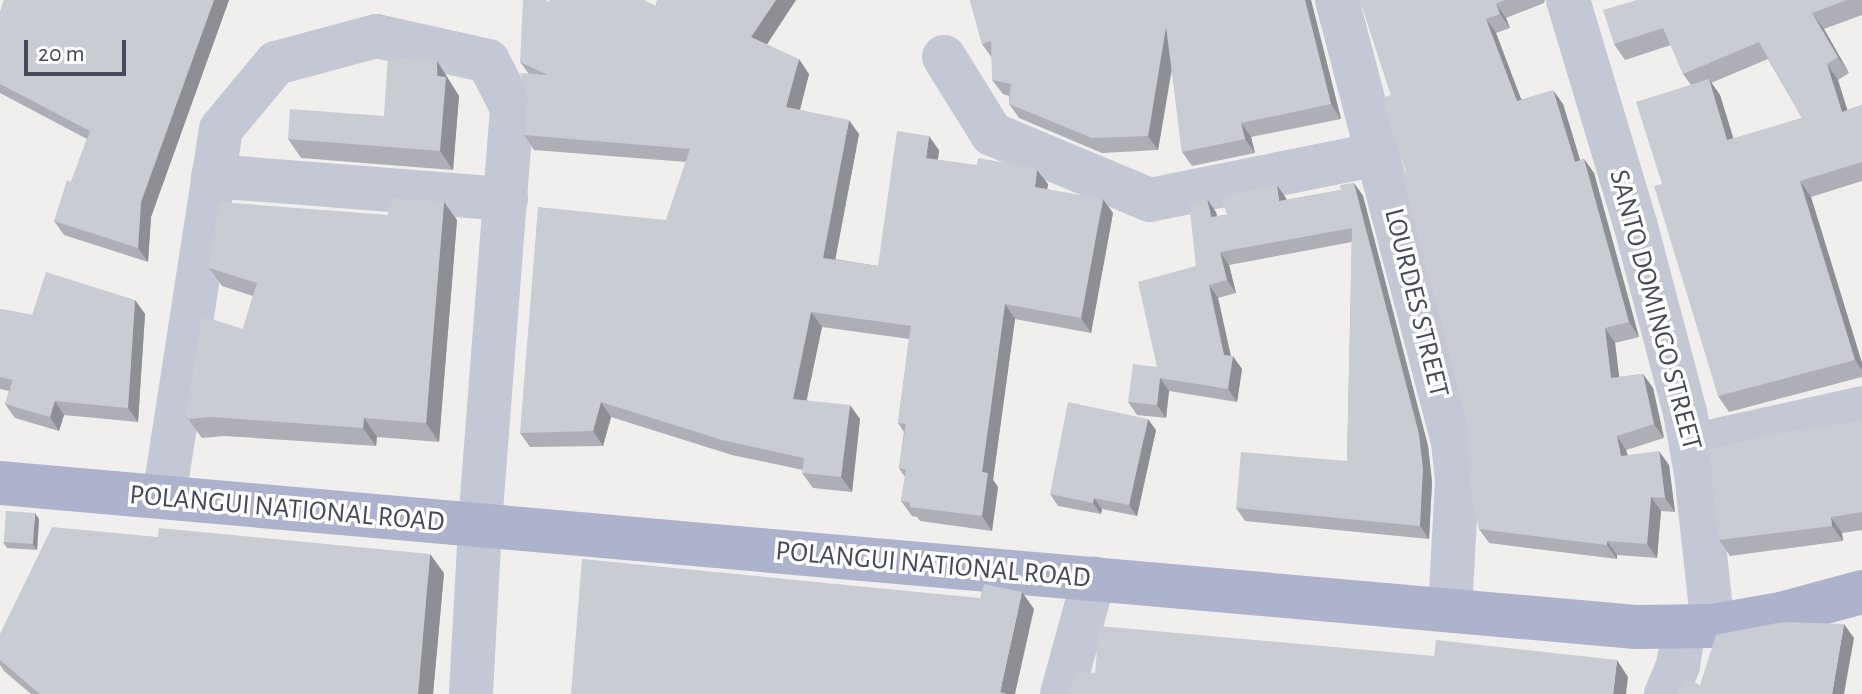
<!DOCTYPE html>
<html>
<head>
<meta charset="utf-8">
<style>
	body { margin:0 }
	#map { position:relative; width:1862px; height:694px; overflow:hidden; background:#f1efee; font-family:"Alegreya Sans",sans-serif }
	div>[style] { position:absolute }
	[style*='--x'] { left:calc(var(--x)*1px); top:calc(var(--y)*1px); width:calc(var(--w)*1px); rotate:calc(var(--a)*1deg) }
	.minor>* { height:44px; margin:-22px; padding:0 22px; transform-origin:22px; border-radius:22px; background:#c4c8d5 }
	.major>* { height:44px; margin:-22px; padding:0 22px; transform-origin:22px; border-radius:22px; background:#adb3cd }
	.wall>* { inset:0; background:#aeafb6 }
	.shaded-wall>* { inset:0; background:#8d8f94 }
	.building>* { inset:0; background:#caccd4; transform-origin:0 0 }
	span { translate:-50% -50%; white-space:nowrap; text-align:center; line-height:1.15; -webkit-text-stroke:7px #fff; paint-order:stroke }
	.street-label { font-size:28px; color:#464a5b }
	.scale { position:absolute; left:24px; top:40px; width:102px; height:36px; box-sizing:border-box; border:4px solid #464a5b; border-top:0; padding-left:10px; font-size:24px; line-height:28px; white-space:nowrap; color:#464a5b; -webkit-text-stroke:6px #fff; paint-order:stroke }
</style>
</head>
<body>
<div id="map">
	<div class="minor">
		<i style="--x:1337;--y:0;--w:457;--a:75.3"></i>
		<i style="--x:1453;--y:442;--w:39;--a:84"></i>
		<i style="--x:1457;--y:481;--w:129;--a:93.1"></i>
		<i style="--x:1568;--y:0;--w:233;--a:73.3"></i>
		<i style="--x:1635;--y:223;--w:196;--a:75.2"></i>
		<i style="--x:1685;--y:412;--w:62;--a:79.8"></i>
		<i style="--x:1696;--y:473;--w:154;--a:83.7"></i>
		<i style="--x:944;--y:57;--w:91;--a:58.1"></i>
		<i style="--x:992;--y:134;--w:171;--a:22.7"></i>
		<i style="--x:1150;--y:200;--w:234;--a:-11.4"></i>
		<i style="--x:213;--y:176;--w:294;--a:4.5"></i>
		<i style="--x:1691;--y:446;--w:175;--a:-12.5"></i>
		<i style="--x:164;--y:497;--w:372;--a:-81.2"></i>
		<i style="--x:221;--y:129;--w:86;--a:-50.2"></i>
		<i style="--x:276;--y:63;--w:104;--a:-15.1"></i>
		<i style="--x:376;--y:36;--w:115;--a:12.6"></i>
		<i style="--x:488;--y:61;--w:53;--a:62.9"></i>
		<i style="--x:512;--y:108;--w:420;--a:94.4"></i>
		<i style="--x:480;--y:527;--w:167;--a:93.1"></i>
		<i style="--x:1062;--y:694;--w:120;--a:-74.6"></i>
		<i style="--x:1666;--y:694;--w:30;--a:-67"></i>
		<i style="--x:1678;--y:666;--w:40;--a:-81.5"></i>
	</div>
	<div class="major">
		<i style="--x:0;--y:483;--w:1642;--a:5.03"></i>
		<i style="--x:1636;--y:627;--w:77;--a:-0.7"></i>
		<i style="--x:1713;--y:626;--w:69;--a:-10"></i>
		<i style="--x:1781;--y:614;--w:84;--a:-15.2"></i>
	</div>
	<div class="wall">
		<i style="clip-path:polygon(4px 0,229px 0,151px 217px,148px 262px,64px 235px,54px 221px,71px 182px,87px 139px,0 93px,0 13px)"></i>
		<i style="clip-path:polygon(657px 0,796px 0,766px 44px,809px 74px,800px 110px,859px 134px,835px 259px,878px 266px,939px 150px,938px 160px,1048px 184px,1047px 189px,1113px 213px,1091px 333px,1015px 319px,993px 480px,998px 487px,992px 531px,920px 521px,917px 517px,912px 516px,901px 501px,905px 477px,899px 468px,904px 432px,898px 423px,909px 339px,822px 327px,806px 400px,860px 419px,852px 492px,813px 488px,802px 473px,803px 470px,732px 455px,611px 417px,603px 446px,530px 447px,520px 433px,666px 220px,686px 162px,534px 150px,524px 135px,529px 74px,520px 62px,549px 2px,656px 6px)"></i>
		<i style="clip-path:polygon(970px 0,1311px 0,1341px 119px,1251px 137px,1255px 153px,1192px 166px,1182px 152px,1172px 70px,1158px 150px,1102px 153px,1019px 118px,1009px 104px,1009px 96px,1003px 94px,992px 80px,992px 58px,982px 44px)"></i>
		<i style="clip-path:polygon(1360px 0,1545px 0,1544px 3px,1506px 18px,1510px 28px,1496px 33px,1521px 99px,1563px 104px,1580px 160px,1584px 159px,1594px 173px,1639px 337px,1615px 343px,1619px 377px,1643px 374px,1653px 388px,1664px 438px,1626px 450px,1628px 455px,1669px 465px,1675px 512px,1661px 511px,1657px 558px,1617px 555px,1617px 559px,1489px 543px,1479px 529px,1467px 422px,1406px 172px,1391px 95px)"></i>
		<i style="clip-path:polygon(evenodd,1637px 0,1862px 0,1862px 15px,1824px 29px,1849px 73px,1838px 80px,1847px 110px,1862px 105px,1862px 181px,1811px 197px,1862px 363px,1862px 377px,1729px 412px,1718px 396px,1662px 184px,1691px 85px,1683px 74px,1671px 45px,1625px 60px,1614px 44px,1637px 0,1768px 59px,1802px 118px,1733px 139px,1720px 95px,1711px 83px,1768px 59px)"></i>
		<i style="clip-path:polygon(437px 61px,459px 96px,453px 170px,301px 158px,288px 139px,384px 116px)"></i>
		<i style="clip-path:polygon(1354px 183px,1363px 196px,1428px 446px,1432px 482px,1429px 539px,1245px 521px,1236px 508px,1347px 461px,1352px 242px,1229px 265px,1236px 293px,1218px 298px,1231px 356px,1242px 369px,1237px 402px,1169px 391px,1166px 418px,1137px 415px,1128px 402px,1157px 367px,1216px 212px,1217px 216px,1227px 215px,1286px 198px,1286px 200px,1341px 190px)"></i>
		<i style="clip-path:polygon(457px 220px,439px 442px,377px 437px,376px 446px,224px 436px,202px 438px,199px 434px,186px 416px,243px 329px,253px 296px,222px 286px,209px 268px)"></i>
		<i style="clip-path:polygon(135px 300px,145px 314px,138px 422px,64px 415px,59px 431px,15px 418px,5px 404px,9px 391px,0 389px,0 309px,32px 315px)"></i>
		<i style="clip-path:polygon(1862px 420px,1862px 530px,1842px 533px,1843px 541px,1730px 556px,1719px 540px)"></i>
		<i style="clip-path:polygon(1156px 430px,1137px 516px,1102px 509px,1101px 514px,1058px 506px,1050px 494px)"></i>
		<i style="clip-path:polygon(39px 519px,37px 550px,7px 548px,3px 542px)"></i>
		<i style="clip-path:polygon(444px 573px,433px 694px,31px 694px,4px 671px,0 665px,0 634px)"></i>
	</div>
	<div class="shaded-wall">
		<i style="clip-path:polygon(214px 0,229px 0,151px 217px,148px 262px,138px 248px,141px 202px)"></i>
		<i style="clip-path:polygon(776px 0,796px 0,762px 52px,751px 37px)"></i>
		<i style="clip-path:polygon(1305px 0,1311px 0,1341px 119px,1331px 104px)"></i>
		<i style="clip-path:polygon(1496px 4px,1506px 18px,1510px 28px,1500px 14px)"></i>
		<i style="clip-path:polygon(1812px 13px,1824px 29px,1849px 73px,1838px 57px)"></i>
		<i style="clip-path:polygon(1486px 19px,1496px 33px,1527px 115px,1517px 101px)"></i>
		<i style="clip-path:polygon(1166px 27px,1176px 42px,1158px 150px,1148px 136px)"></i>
		<i style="clip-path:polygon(799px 59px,809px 74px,797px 121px,786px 107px)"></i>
		<i style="clip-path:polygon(437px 61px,459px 96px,453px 170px,440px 151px)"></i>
		<i style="clip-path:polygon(1827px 64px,1838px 80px,1853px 128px,1842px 112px)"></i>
		<i style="clip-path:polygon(1709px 79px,1720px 95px,1739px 156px,1727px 140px)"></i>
		<i style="clip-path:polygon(1553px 90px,1563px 104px,1585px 176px,1575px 162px)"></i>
		<i style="clip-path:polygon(849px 120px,859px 134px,833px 272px,823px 258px)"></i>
		<i style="clip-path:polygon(1241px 123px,1251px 137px,1255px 153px,1245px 139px)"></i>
		<i style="clip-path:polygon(929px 136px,939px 150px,936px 172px,926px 158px)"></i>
		<i style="clip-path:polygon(1584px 159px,1594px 173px,1639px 337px,1629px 322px)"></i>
		<i style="clip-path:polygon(1037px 170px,1048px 184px,1045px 202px,1035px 187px)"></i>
		<i style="clip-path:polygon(1800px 181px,1811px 197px,1862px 363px,1862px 370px,1855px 360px)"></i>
		<i style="clip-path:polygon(1354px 183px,1363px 196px,1428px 446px,1432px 482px,1429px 539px,1420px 526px)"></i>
		<i style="clip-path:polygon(1277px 185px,1286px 198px,1288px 214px,1279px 201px)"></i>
		<i style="clip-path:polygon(1103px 199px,1113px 213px,1091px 333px,1081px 318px)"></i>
		<i style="clip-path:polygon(1207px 199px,1216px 212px,1220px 230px,1211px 217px)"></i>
		<i style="clip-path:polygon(444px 202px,457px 220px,439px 442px,426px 423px)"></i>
		<i style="clip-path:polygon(1220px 252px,1229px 265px,1236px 293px,1227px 280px)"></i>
		<i style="clip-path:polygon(1209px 285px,1218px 298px,1232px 362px,1233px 356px,1242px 369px,1237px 402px,1228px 389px,1224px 355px)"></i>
		<i style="clip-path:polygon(135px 300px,145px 314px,138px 422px,128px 408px)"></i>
		<i style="clip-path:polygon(1005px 304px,1015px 319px,993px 480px,998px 487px,992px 531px,982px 516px,982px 472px)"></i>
		<i style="clip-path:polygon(811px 312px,822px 327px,804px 413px,793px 399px)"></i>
		<i style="clip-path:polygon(1605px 328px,1615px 343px,1621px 392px,1611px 378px)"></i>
		<i style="clip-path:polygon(1643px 374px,1653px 388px,1664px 438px,1654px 424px)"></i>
		<i style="clip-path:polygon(1160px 378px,1169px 391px,1166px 418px,1157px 405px)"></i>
		<i style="clip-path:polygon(55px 401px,64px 415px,59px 431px,50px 417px)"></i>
		<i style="clip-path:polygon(601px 402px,611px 417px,603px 446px,593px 431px)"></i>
		<i style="clip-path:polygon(850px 405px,860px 419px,852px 492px,841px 477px)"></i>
		<i style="clip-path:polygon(364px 418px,377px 437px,376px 446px,363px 428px)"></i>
		<i style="clip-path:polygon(1148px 419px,1156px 430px,1137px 516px,1129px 505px)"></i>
		<i style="clip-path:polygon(1617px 436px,1626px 450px,1631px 470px,1621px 456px)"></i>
		<i style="clip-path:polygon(1659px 451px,1669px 465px,1675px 512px,1665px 498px)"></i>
		<i style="clip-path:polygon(1651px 497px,1661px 511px,1657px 558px,1647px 544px)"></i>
		<i style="clip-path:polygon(1094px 498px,1102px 509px,1101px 514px,1093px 503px)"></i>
		<i style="clip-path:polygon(35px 513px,39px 519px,37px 550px,33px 544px)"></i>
		<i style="clip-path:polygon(1831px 517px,1842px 533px,1843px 541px,1832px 526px)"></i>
		<i style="clip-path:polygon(1607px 541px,1617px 555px,1617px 559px,1607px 545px)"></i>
		<i style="clip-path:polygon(430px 554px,444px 573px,433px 694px,418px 694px)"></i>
		<i style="clip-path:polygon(1022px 592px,1034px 609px,1015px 694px,1001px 694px,1000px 692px)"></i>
		<i style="clip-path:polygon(1844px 624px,1854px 638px,1844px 694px,1832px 694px)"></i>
		<i style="clip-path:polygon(1617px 660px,1628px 677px,1626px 694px,1613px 694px)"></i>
	</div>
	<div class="building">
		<i style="clip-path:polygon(4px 0,214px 0,141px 202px,138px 248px,54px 221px,67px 180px,71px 182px,90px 131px,0 84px,0 13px)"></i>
		<i style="clip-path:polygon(523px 0,546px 0,549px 2px,550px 0,644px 0,656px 6px,657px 0,776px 0,751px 37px,799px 59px,786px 107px,849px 120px,823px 258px,878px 266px,897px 131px,929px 136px,926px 158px,977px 165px,978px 158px,1030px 167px,1037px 170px,1035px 187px,1103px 199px,1081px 318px,1005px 304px,982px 472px,988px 473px,982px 516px,910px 507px,910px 503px,901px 501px,906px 470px,899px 468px,906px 424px,898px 423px,911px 326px,811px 312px,793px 399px,850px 405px,841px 477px,802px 473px,804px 458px,722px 440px,601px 402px,593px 431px,520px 433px,538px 207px,666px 220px,690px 149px,524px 135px,527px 95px,520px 73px,548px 75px,520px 62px)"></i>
		<i style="clip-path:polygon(970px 0,1305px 0,1331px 104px,1241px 123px,1245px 139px,1182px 152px,1166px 27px,1148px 136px,1092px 138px,1009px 104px,1011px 84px,992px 80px,991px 41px,982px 44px)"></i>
		<i style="clip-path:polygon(1360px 0,1505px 0,1496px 4px,1500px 14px,1486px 19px,1517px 101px,1553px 90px,1575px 162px,1584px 159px,1629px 322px,1605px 328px,1611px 378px,1643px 374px,1654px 424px,1617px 436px,1621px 456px,1659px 451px,1665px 498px,1651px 497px,1647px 544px,1607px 541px,1607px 545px,1479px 529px,1471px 494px,1467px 422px,1402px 173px,1406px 172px,1382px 98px,1391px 95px)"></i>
		<i style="clip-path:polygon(1637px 0,1847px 0,1812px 13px,1838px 57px,1827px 64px,1842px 112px,1862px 105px,1862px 162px,1800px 181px,1855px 360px,1718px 396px,1654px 186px,1662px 184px,1636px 102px,1709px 79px,1727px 140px,1802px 118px,1759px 42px,1683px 74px,1663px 28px,1614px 44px,1603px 10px)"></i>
		<i style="clip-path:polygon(388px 57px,437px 61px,437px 76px,446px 77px,440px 151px,288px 139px,290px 109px,384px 116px)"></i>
		<i style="clip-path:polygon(1354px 183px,1419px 434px,1423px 469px,1420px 526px,1236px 508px,1241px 452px,1347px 461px,1352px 228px,1220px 252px,1227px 280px,1209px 285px,1224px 355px,1233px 356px,1228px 389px,1160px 378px,1157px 405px,1128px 402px,1133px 364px,1157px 367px,1138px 282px,1196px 266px,1189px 203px,1207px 199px,1211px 217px,1227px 215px,1222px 196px,1277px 185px,1279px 201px,1341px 190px,1340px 185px)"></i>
		<i style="clip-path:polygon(390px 198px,444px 202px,426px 423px,364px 418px,363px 428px,211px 417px,189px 419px,186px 416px,202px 316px,243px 329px,257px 283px,209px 268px,219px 202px,388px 215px)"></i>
		<i style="clip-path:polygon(46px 272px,135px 300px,128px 408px,55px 401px,50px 417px,5px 404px,13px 380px,0 377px,0 309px,32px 315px)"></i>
		<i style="clip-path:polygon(1068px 402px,1148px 419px,1129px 505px,1094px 498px,1093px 503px,1050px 494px)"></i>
		<i style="clip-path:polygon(1862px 420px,1862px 512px,1831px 517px,1832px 526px,1719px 540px,1709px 449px,1781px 433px)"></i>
		<i style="left:6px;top:511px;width:29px;height:31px;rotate:4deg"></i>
		<i style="clip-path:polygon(52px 527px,158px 537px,159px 528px,430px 554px,418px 694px,40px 694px,0 660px,0 634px)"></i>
		<i style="clip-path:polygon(582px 559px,980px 598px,984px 584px,1022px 592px,1000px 692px,1007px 694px,571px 694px)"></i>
		<i style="clip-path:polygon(1783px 622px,1844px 624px,1832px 694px,1677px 694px,1686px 678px,1700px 685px,1716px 635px)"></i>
		<i style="clip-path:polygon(1099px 626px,1434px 656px,1436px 640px,1617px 660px,1613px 694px,1066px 694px,1078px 671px,1095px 673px)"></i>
	</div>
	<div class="street-label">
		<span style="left:1416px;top:303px;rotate:76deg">LOURDES STREET</span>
		<span style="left:1655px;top:310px;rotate:75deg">SANTO DOMINGO STREET</span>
		<span style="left:287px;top:509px;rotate:5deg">POLANGUI NATIONAL ROAD</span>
		<span style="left:933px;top:565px;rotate:5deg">POLANGUI NATIONAL ROAD</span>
	</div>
	<div class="scale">20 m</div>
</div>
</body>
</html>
